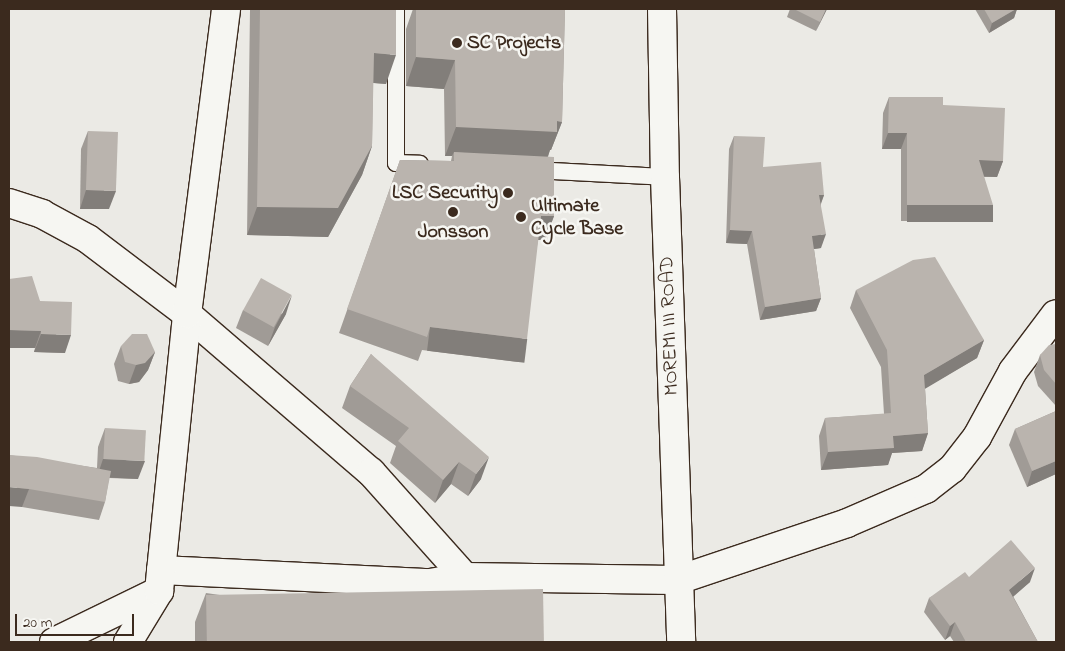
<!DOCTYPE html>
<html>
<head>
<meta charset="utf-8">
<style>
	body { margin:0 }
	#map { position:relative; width:1065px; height:651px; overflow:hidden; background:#ebeae5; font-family:"Indie Flower",sans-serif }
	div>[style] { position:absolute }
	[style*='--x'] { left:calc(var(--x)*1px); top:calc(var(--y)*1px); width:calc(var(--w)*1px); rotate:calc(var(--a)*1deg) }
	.roads { filter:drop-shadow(1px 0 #3b2a1e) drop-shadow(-1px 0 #3b2a1e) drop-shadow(0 1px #3b2a1e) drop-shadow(0 -1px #3b2a1e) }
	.lane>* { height:16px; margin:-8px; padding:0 8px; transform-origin:8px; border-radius:8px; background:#f6f6f2 }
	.street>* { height:28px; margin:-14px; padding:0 14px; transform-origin:14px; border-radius:14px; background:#f6f6f2 }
	.secondary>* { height:28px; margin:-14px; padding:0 14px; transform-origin:14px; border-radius:14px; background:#f6f6f2 }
	.wall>* { inset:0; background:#a09b96 }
	.shaded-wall>* { inset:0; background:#827e7a; transform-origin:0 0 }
	.building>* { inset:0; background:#bab4ae; transform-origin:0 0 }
	.dots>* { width:14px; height:14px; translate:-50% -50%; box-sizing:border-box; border:2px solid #f6f6f2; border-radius:50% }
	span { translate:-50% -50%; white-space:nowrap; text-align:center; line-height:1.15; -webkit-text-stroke:5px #f6f6f2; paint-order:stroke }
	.poi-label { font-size:20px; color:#3b2a1e; font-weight:700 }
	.left { translate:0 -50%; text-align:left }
	.right { translate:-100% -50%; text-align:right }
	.street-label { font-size:20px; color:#3b2a1e }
	.frame { position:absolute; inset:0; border:10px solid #3b2a1e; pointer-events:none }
	.scale { position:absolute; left:15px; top:614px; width:119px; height:22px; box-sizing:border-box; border:2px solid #3b2a1e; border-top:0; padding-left:6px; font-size:15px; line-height:18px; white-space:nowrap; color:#3b2a1e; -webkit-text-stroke:4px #f6f6f2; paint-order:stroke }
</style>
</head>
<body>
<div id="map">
	<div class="roads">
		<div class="lane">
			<i style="--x:396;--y:9;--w:154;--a:90"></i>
			<i style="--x:396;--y:163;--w:24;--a:2"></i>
			<i style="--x:532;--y:170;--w:133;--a:3"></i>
		</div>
		<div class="street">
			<i style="--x:9;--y:203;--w:35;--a:18"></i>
			<i style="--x:42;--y:214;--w:52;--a:28.5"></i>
			<i style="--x:88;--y:239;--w:124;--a:37.1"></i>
			<i style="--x:187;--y:314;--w:243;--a:40.7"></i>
			<i style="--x:371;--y:472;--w:141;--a:48.2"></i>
			<i style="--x:161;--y:570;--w:269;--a:2.8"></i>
			<i style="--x:430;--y:583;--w:36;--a:-10"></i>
			<i style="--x:465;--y:577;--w:213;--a:0.8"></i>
			<i style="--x:678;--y:580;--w:178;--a:-18.6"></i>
			<i style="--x:847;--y:523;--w:86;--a:-23.3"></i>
			<i style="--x:926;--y:489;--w:33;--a:-38"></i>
			<i style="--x:952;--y:469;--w:41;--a:-52"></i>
			<i style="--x:977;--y:437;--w:75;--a:-61.4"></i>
			<i style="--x:1013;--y:371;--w:71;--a:-53"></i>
			<i style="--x:54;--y:642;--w:117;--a:-25.9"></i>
			<i style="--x:128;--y:642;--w:60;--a:-58.7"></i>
			<i style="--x:159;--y:591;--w:278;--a:-84.2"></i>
			<i style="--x:187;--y:314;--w:307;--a:-82.7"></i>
		</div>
		<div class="secondary">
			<i style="--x:662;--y:9;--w:168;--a:89"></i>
			<i style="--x:665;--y:177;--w:465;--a:88"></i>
		</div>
	</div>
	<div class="wall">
		<i style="clip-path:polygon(250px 9px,396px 9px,386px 84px,373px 83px,372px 146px,362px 175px,328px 237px,247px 235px)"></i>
		<i style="clip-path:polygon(413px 9px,565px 9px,562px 122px,551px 150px,550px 150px,548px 157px,554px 216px,545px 240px,538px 240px,518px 362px,422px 350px,418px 361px,339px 333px,400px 160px,451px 161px,452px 156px,445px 156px,444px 89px,406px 86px,406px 29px)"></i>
		<i style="clip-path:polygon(790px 9px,827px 9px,816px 31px,787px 17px)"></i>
		<i style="clip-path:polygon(975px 9px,1017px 9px,1014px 18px,989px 33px)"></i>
		<i style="clip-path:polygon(889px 97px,943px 105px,1003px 161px,997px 177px,984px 177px,987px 221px,901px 221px,901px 149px,882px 149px,883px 113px)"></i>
		<i style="clip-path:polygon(88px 131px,109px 209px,80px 209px,81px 149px)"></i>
		<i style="clip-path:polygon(734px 136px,763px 167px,824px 195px,821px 204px,821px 248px,814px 249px,821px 298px,816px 311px,760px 320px,747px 244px,726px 243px,729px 149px)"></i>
		<i style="clip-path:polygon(9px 279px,40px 301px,65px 353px,34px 352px,35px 348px,9px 348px)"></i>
		<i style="clip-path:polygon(856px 290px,984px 340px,977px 358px,925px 388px,928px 433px,922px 451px,892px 453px,888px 465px,821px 470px,819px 436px,825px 418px,884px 414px,881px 367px,850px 308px)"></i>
		<i style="clip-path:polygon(243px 310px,286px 314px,268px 346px,236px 328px)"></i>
		<i style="clip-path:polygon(1056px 344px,1056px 406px,1038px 386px,1034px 372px,1040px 355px)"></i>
		<i style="clip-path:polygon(121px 346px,155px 352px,148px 370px,139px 382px,129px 384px,118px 381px,114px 364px)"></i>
		<i style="clip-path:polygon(371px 354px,481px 479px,468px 496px,451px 484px,435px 503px,390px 463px,396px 446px,342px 408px,350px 386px)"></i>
		<i style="clip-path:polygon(1056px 411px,1056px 474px,1027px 487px,1009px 445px,1015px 429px)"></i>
		<i style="clip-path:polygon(105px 428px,138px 479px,109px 478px,105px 502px,99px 520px,22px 507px,9px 455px,97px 468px,98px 447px)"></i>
		<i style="clip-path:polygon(969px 577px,1030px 582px,1013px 596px,1038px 642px,954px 642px,950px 636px,945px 640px,924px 612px,929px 598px)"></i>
		<i style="clip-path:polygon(206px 593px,544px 642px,195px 642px,195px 622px)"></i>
	</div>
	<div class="shaded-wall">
		<i style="clip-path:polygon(826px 9px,827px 9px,816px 31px,820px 22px)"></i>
		<i style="clip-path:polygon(1016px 9px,1017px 9px,1014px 18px,989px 33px,992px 23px)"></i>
		<i style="clip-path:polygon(374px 53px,396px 55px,386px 84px,363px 82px)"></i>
		<i style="clip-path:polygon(416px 57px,455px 60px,444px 89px,406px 86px)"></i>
		<i style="clip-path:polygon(557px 121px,562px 122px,551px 150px,550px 150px,546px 161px,454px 152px,452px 156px,445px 156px,456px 127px)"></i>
		<i style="clip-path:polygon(888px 133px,907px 133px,901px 149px,882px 149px)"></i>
		<i style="clip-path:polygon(372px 146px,362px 175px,328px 237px,247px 235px,257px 207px)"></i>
		<i style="clip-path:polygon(979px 160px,1003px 161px,997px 177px,973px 176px)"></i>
		<i style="clip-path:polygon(86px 190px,116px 191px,109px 209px,80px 209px)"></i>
		<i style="clip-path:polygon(819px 195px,824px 195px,819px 208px)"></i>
		<i style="left:907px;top:205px;width:86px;height:17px"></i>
		<i style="clip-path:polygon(541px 216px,554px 216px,545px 240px,533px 240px)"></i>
		<i style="clip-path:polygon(730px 230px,752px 231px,747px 244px,726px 243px)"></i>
		<i style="clip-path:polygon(826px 234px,821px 248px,807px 250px,812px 236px)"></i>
		<i style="clip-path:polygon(292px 295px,286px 314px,268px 346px,275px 327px)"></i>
		<i style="clip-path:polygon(821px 298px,816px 311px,760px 320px,765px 307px)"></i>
		<i style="left:430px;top:327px;width:98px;height:24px;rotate:7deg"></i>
		<i style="clip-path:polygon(9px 330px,41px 331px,35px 348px,9px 348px)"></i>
		<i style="clip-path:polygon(41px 334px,71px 335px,65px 353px,34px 352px)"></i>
		<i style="clip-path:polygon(984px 340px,977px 358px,918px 393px,924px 375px)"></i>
		<i style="clip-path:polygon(155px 352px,148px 370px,139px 382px,129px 384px,136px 365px)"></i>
		<i style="clip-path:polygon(928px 433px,922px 451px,892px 453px,888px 465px,821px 470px,828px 452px,893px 436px)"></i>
		<i style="clip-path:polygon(489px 457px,481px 479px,468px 496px,476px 474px)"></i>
		<i style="clip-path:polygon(103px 459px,145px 461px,138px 479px,97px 477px)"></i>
		<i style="clip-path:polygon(1056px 461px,1056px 474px,1027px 487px,1032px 471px)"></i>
		<i style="clip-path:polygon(459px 462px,451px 484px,435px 503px,443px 480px)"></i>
		<i style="clip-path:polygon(9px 487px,29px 489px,22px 507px,9px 506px)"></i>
		<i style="clip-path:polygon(1035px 568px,1030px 582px,1005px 604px,1009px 590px)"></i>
		<i style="clip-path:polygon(955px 622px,950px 636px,945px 640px,950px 626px)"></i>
	</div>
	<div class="building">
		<i style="clip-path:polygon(260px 9px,396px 9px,396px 55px,374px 53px,372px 146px,338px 208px,257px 207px)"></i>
		<i style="clip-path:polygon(416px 9px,565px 9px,562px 122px,557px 121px,557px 132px,456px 127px,455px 60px,416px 57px)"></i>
		<i style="clip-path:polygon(794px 9px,826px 9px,820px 22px)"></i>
		<i style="clip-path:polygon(984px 9px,1016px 9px,992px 23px)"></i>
		<i style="clip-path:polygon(889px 97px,943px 97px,943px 105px,1005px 108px,1003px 161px,979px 160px,993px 205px,907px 205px,907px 133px,888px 133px)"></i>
		<i style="left:88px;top:131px;width:30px;height:59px;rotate:2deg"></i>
		<i style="clip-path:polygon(734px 136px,765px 137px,763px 167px,821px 162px,824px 195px,819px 195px,826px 234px,812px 236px,821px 298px,765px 307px,752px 231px,730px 230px)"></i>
		<i style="clip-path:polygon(454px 152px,554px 157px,554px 216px,541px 216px,527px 339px,430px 327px,427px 337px,347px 309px,400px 160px,454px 161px)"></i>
		<i style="clip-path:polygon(935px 257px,984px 340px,924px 375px,928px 433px,893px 436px,894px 448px,828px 452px,825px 418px,891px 413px,887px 350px,856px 290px,913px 260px)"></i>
		<i style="clip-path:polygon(32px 276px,40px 301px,72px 302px,71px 335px,41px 334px,41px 331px,9px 330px,9px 279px)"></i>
		<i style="left:261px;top:278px;width:35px;height:37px;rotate:29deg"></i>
		<i style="clip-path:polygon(132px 334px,147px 334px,155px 352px,145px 363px,136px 365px,125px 362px,121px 346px)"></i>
		<i style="clip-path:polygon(1056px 344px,1056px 384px,1044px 370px,1040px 355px,1049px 345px)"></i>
		<i style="clip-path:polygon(371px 354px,489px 457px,476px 474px,459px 462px,443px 480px,398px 441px,409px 428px,350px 386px)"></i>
		<i style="clip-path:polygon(1056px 411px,1056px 461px,1032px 471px,1015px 429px)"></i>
		<i style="left:105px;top:428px;width:41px;height:31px;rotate:3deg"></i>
		<i style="clip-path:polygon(9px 455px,37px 457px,111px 471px,105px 502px,29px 489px,9px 487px)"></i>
		<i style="clip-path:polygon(1011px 540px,1035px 568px,1009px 590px,1038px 642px,966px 642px,955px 622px,950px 626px,929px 598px,965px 572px,969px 577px)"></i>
		<i style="left:543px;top:589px;width:53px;height:337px;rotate:89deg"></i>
	</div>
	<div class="dots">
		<i style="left:457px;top:43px;background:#3b2a1e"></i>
		<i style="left:508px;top:193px;background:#3b2a1e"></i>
		<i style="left:453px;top:212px;background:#3b2a1e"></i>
		<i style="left:521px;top:217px;background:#3b2a1e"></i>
	</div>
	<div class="poi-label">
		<span class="left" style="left:467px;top:43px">SC Projects</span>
		<span class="right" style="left:498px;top:193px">LSC Security</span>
		<span class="left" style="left:531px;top:218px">Ultimate<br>Cycle Base</span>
		<span style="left:453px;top:232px">Jonsson</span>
	</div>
	<div class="street-label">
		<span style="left:670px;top:326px;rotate:-92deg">MOREMI III ROAD</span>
	</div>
	<div class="frame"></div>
	<div class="scale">20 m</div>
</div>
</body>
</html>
